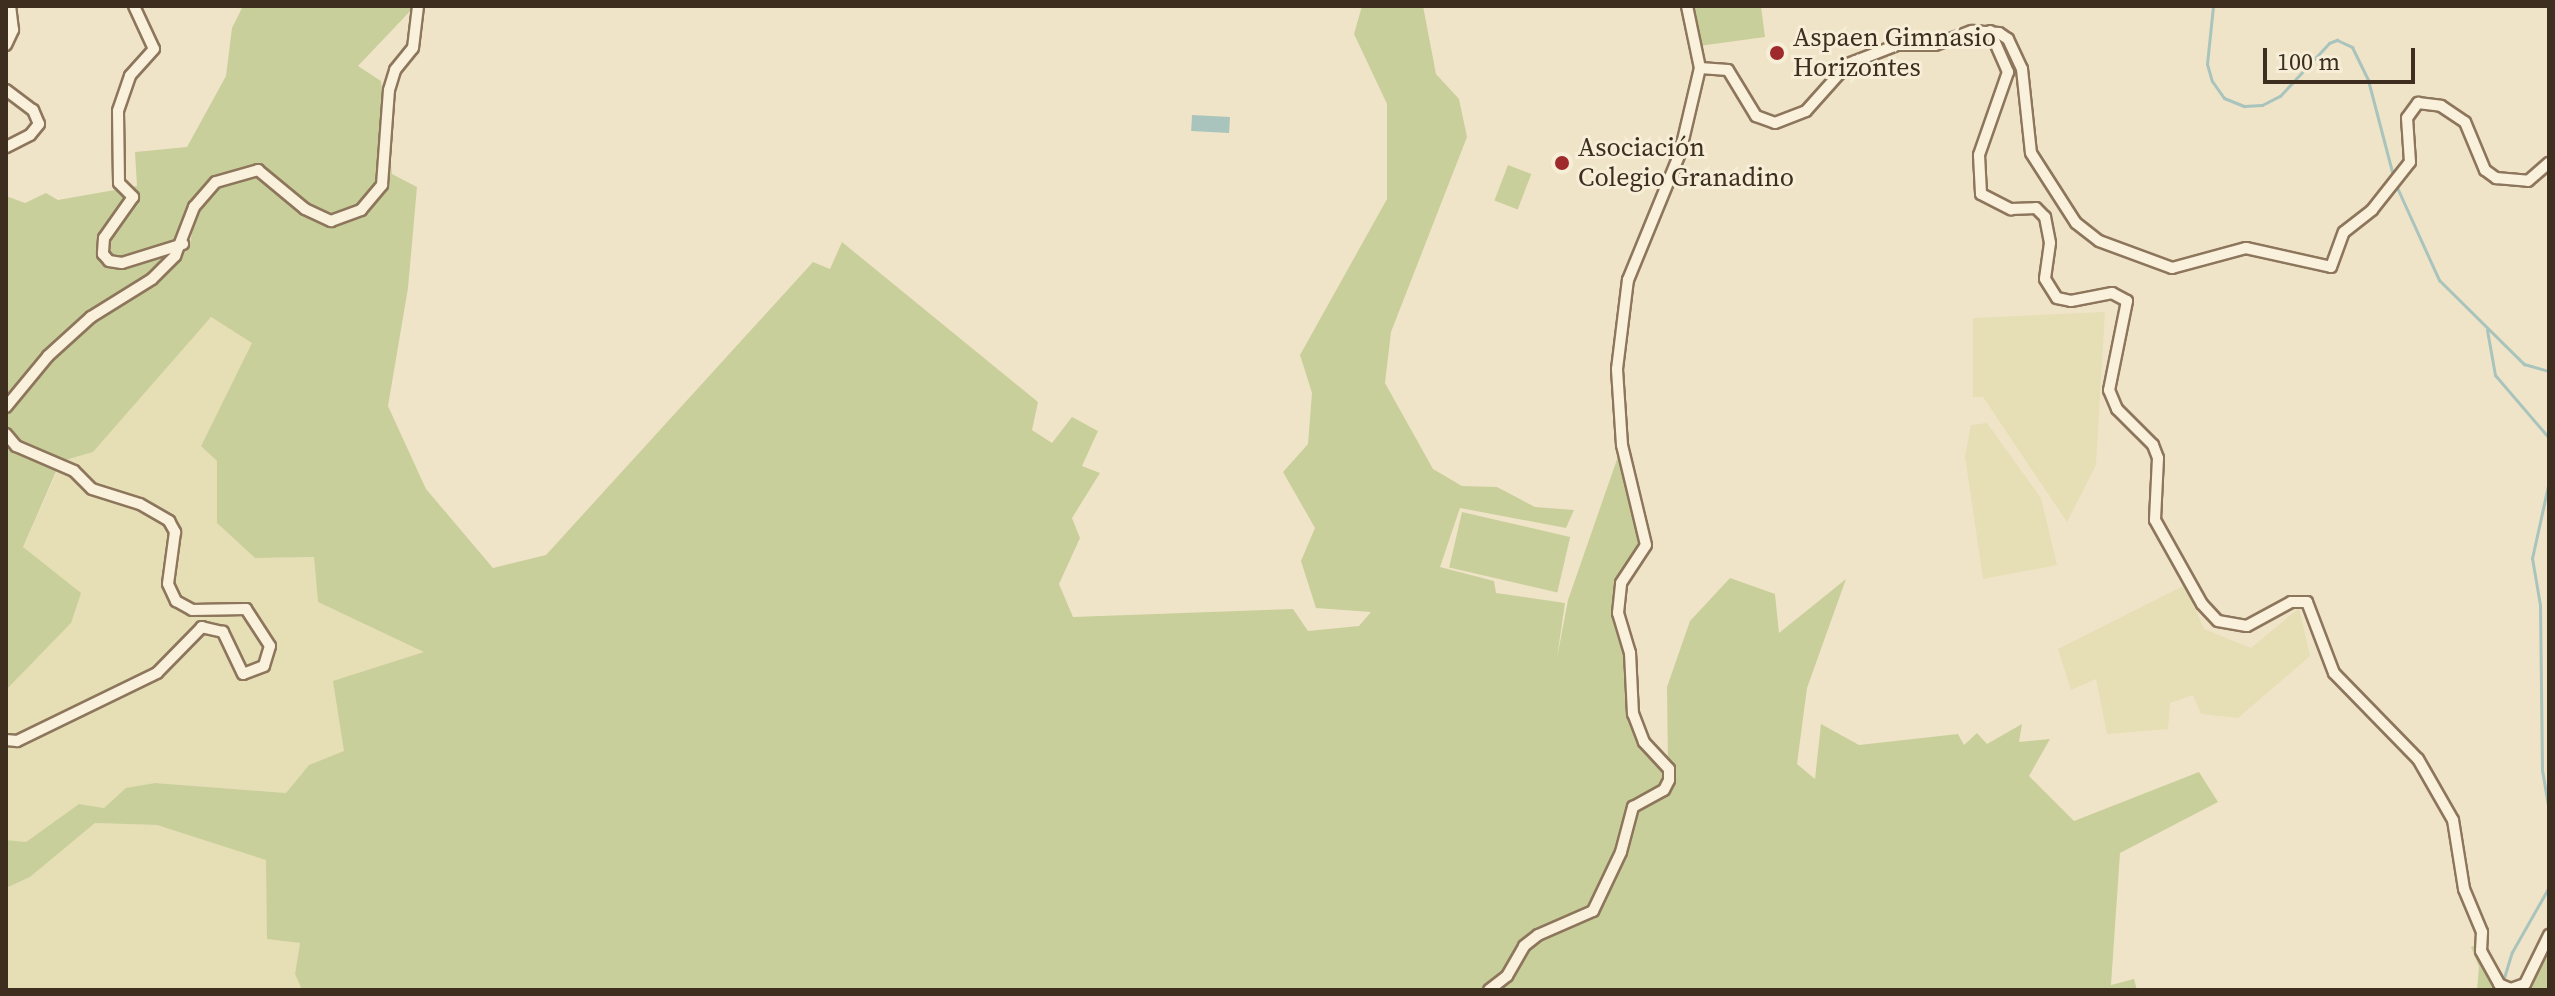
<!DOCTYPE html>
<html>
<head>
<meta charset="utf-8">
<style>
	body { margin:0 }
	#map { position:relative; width:2555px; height:996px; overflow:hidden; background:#f0e4c8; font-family:"Source Serif 4",serif }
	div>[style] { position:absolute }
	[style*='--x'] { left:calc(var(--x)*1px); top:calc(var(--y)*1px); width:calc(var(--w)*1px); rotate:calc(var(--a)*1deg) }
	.farmland>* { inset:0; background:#e6deb5 }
	.green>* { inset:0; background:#c9cf9b; transform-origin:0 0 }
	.water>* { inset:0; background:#a9c4bc; transform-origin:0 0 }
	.stream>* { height:3px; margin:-1.5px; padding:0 1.5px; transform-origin:1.5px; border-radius:1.5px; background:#a9c4bc }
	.roads { filter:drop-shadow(2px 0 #8d765c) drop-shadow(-2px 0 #8d765c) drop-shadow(0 2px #8d765c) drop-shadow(0 -2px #8d765c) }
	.minor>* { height:10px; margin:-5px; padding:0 5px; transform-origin:5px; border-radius:5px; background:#faf1dc }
	.dots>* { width:22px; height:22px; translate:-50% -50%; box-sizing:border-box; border:4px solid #f7eed8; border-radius:50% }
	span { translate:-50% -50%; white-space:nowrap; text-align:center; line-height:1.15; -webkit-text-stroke:6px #f7eed8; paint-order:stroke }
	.poi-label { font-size:26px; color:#3d2e20 }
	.left { translate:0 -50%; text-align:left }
	.frame { position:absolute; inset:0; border:8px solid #3d2e20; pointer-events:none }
	.scale { position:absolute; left:2263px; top:48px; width:152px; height:36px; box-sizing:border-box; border:4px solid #3d2e20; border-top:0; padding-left:10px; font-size:24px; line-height:28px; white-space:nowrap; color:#3d2e20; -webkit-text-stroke:6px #f7eed8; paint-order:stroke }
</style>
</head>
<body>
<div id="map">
	<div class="farmland">
		<i style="clip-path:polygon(2105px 312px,2096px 465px,2067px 522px,1983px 397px,1973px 397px,1973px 318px)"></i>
		<i style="clip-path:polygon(210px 317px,253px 343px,201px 445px,217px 461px,217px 523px,255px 558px,314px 557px,318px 602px,426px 652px,344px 752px,309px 765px,286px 793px,155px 783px,126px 788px,104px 808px,79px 804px,26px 842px,6px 840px,6px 690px,71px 623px,23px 547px,62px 461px,93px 452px)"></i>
		<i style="clip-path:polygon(1987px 423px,2041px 498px,2057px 565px,1983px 579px,1965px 456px,1971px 425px)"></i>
		<i style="clip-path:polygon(2185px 585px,2204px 629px,2251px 648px,2299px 608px,2310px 656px,2238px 718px,2201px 714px,2193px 695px,2170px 703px,2168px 729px,2107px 734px,2096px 679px,2071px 690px,2058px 649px)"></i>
		<i style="clip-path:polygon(95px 823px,157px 825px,267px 860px,267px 938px,300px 943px,295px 974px,302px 990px,6px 990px,6px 888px,30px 877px)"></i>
	</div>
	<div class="green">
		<i style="clip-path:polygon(243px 6px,415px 6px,358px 66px,381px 81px,392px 174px,417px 187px,408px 288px,388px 406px,426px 489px,493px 568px,546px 555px,813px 262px,830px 269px,842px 242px,1038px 402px,1032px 430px,1052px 443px,1072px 417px,1098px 431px,1082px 466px,1100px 473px,1072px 518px,1080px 538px,1059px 584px,1073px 617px,1293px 609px,1308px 631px,1359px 626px,1371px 612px,1316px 608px,1301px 561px,1315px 528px,1283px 472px,1308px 444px,1312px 393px,1300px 355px,1387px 199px,1387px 104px,1354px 34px,1362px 6px,1423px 6px,1436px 74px,1459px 99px,1467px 137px,1391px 332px,1385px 383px,1433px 469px,1462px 486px,1497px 487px,1535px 507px,1574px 510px,1566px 528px,1460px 508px,1440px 567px,1494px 581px,1496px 593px,1565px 603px,1557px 658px,1568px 600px,1622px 445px,1646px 545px,1621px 583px,1618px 613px,1630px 653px,1633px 714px,1644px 742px,1668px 768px,1667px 687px,1690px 621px,1730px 578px,1775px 594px,1779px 633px,1846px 579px,1807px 688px,1797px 764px,1815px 779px,1821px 724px,1859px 745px,1958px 734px,1964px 745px,1977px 733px,1987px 744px,2022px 724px,2019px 742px,2050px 739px,2029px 776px,2074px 821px,2199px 772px,2218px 802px,2120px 853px,2111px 985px,2134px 979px,2137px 990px,302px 990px,295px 974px,300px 943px,267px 939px,266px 860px,157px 825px,95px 823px,30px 877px,6px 888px,6px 840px,26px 842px,79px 804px,104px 808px,126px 788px,155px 783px,286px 793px,309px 765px,344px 751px,333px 681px,424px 652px,318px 602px,314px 557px,255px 558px,217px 523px,217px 461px,201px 446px,252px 343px,211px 317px,93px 452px,62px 461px,19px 443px,6px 426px,6px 414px,51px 358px,93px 320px,154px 281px,189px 248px,197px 209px,225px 182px,215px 178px,200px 190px,180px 241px,122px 259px,99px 251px,107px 264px,123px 267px,173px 253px,149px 276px,89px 314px,46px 353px,6px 402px,6px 196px,25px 203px,46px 193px,58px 200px,137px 186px,135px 152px,187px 147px,226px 76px,232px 28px)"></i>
		<i style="clip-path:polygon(1694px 6px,1761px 6px,1765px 37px,1699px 46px)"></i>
		<i style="left:1508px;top:165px;width:25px;height:38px;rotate:21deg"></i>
		<i style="clip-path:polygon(6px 441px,58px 467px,23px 547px,81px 593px,71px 623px,6px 690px)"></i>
		<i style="left:1462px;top:512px;width:111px;height:57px;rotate:13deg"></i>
		<i style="clip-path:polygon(2549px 935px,2549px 990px,2477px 990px,2479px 967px,2471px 947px,2480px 943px,2499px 984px,2518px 988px)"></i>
	</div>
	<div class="water">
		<i style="left:1192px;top:115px;width:38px;height:16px;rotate:3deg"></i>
	</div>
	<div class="stream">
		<i style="--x:2213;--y:6;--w:58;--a:95.9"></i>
		<i style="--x:2207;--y:64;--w:18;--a:74"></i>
		<i style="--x:2212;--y:81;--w:21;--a:55"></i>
		<i style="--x:2224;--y:98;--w:22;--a:22"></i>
		<i style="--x:2244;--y:106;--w:18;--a:-3"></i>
		<i style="--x:2262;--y:105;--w:20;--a:-27"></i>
		<i style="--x:2280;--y:96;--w:72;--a:-47.2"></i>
		<i style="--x:2329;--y:43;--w:9;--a:-21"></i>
		<i style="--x:2337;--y:40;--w:17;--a:25"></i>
		<i style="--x:2352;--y:47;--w:37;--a:64"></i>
		<i style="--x:2368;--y:80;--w:98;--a:75.3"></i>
		<i style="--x:2395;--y:183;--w:107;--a:65.6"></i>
		<i style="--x:2439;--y:280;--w:120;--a:44.7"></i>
		<i style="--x:2524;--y:364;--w:26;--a:16"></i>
		<i style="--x:2487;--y:330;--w:46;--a:79.9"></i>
		<i style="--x:2495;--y:375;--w:83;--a:49.4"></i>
		<i style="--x:2549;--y:481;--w:79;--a:102.4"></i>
		<i style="--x:2532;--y:558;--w:48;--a:80.3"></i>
		<i style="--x:2540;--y:605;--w:165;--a:89.3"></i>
		<i style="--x:2542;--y:770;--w:42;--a:80.3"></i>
		<i style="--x:2503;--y:981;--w:30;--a:-73"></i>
		<i style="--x:2512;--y:952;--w:75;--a:-60.4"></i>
	</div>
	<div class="roads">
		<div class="minor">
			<i style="--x:134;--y:6;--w:47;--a:65.1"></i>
			<i style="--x:154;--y:49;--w:36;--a:132"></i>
			<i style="--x:130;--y:76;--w:37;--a:109"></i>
			<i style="--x:118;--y:111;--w:72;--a:89.2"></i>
			<i style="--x:119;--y:183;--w:20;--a:45"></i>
			<i style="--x:133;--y:197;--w:50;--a:125.3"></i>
			<i style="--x:104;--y:238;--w:16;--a:94"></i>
			<i style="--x:103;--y:254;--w:9;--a:49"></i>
			<i style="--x:109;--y:261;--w:13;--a:9"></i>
			<i style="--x:122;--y:263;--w:64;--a:-17.3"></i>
			<i style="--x:1687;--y:6;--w:63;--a:78.2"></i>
			<i style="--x:1990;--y:31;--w:45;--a:66.3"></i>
			<i style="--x:2008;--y:72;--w:88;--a:109.3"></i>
			<i style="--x:1979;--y:155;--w:39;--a:87"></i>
			<i style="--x:1981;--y:194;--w:34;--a:27"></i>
			<i style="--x:2011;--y:209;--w:25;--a:-2"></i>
			<i style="--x:2036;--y:208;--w:13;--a:45"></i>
			<i style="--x:2045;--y:217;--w:26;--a:79"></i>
			<i style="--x:2050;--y:243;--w:36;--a:98"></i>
			<i style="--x:2045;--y:279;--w:22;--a:58"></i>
			<i style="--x:2057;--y:298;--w:14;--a:12"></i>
			<i style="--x:2071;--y:301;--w:42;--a:-11"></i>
			<i style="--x:2112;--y:293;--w:17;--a:28"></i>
			<i style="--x:2127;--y:301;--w:91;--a:101.4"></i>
			<i style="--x:2109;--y:390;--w:21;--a:67"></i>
			<i style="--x:2117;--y:409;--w:51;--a:45"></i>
			<i style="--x:2153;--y:445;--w:14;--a:69"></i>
			<i style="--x:2158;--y:458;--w:62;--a:92.8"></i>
			<i style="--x:2155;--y:520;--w:96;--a:60.8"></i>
			<i style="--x:2202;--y:604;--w:23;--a:47"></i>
			<i style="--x:2218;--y:621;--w:29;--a:10"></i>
			<i style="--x:2247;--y:626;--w:50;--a:-28.6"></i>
			<i style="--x:2291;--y:602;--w:16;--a:0"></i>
			<i style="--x:2307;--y:602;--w:76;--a:69.2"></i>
			<i style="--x:2334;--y:673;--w:120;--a:45.7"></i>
			<i style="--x:2418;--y:759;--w:70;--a:60.2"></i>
			<i style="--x:2453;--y:820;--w:70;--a:80.9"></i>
			<i style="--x:2464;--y:889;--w:47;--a:67.3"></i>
			<i style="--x:2482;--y:932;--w:19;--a:93"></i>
			<i style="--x:2481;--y:951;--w:38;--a:61"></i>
			<i style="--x:2499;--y:984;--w:13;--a:23"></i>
			<i style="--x:2511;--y:989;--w:15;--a:-20"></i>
			<i style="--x:2525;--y:984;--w:55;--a:-63.9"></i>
			<i style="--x:6;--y:45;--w:17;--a:-65"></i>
			<i style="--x:13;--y:30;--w:24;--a:-97"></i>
			<i style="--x:6;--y:90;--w:34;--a:37"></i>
			<i style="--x:33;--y:110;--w:15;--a:67"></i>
			<i style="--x:39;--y:124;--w:14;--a:129"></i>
			<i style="--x:30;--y:135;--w:27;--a:153"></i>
			<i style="--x:6;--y:407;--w:66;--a:-50.5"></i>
			<i style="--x:48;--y:356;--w:58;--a:-42.2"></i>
			<i style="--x:91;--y:317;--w:72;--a:-31.9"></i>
			<i style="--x:152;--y:279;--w:33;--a:-45"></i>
			<i style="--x:175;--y:256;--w:53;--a:-68.8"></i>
			<i style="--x:194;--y:207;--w:33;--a:-49"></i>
			<i style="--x:216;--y:182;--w:44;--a:-15.9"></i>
			<i style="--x:258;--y:170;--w:61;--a:39.7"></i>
			<i style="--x:305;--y:209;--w:29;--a:25"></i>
			<i style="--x:331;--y:221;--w:32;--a:-20"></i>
			<i style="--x:361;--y:210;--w:33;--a:-50"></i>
			<i style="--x:382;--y:185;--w:95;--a:-85.8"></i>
			<i style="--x:389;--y:90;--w:21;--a:-73"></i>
			<i style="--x:395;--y:70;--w:28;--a:-51"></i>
			<i style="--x:413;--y:48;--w:42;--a:-83.2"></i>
			<i style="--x:6;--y:434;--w:16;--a:50"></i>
			<i style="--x:16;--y:446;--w:63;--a:23.3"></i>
			<i style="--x:74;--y:471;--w:25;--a:45"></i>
			<i style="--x:92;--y:489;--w:50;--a:17.4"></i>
			<i style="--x:140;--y:504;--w:34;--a:30"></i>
			<i style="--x:169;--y:521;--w:13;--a:61"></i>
			<i style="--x:175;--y:532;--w:52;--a:97.7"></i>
			<i style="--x:168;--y:584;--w:19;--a:65"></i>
			<i style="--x:176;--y:601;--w:18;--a:29"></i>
			<i style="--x:192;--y:610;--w:54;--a:-1.1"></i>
			<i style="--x:246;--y:609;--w:44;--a:57"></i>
			<i style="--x:270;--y:646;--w:21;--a:107"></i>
			<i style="--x:264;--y:666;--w:22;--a:159"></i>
			<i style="--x:243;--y:674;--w:47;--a:-115.5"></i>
			<i style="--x:223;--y:632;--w:22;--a:-167"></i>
			<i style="--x:202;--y:627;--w:64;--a:134.4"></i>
			<i style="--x:157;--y:673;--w:156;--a:154.1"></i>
			<i style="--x:17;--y:741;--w:11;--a:-175"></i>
			<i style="--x:1489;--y:990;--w:23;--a:-38"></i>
			<i style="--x:1507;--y:976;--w:34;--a:-60"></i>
			<i style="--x:1524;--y:946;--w:18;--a:-38"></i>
			<i style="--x:1538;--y:935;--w:60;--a:-23.6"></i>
			<i style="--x:1593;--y:911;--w:65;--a:-64.6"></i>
			<i style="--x:1621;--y:852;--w:47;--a:-75.1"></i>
			<i style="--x:1633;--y:807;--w:35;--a:-29"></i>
			<i style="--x:1664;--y:790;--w:11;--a:-63"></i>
			<i style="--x:1669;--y:780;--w:11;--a:-90"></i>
			<i style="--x:1669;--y:769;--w:37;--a:-133"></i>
			<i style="--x:1644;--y:742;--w:30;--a:-111"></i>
			<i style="--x:1633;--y:714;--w:61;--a:-92.8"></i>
			<i style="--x:1630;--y:653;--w:42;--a:-106.7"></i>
			<i style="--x:1618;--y:613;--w:30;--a:-84"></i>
			<i style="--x:1621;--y:583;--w:45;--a:-56.7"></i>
			<i style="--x:1646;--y:545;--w:103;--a:-103.5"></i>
			<i style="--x:1622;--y:445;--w:76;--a:-93.8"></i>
			<i style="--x:1617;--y:369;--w:90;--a:-83"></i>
			<i style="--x:1628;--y:280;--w:137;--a:-67.7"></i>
			<i style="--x:1680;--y:153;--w:87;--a:-76.8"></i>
			<i style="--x:1700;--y:68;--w:28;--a:4"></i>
			<i style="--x:1728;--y:70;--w:54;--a:58.7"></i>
			<i style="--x:1756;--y:116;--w:20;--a:20"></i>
			<i style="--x:1775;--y:123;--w:33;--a:-21"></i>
			<i style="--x:1806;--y:111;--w:63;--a:-48.2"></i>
			<i style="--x:1848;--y:64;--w:53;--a:-21.2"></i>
			<i style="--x:1897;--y:45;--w:38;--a:0"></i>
			<i style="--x:1935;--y:45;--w:40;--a:-21"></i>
			<i style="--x:1972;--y:31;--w:27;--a:4"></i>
			<i style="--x:1999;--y:33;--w:11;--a:34"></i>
			<i style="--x:2008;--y:39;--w:33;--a:65"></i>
			<i style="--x:2022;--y:69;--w:84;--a:83.9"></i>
			<i style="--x:2031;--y:153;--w:83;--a:57.3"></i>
			<i style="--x:2076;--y:223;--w:29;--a:38"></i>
			<i style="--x:2099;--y:241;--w:78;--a:20.3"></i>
			<i style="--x:2172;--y:268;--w:77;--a:-15.1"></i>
			<i style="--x:2246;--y:248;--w:87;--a:12.6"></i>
			<i style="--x:2331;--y:267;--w:37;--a:-70"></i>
			<i style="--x:2344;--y:232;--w:36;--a:-38"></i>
			<i style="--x:2372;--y:210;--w:61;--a:-51.6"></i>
			<i style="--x:2410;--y:162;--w:44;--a:-93.9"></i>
			<i style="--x:2407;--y:118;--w:19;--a:-54"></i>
			<i style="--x:2418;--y:103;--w:23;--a:7"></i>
			<i style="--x:2441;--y:106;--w:29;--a:34"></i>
			<i style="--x:2465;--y:122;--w:52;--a:67.4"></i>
			<i style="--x:2485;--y:170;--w:14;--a:36"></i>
			<i style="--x:2496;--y:178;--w:32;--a:5"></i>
			<i style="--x:2528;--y:181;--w:28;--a:-41"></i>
		</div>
	</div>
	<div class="dots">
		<i style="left:1777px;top:53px;background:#9e2a2b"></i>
		<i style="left:1562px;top:163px;background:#9e2a2b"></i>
	</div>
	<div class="poi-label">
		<span class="left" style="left:1793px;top:53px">Aspaen Gimnasio<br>Horizontes</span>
		<span class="left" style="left:1578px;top:163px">Asociación<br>Colegio Granadino</span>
	</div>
	<div class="frame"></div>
	<div class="scale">100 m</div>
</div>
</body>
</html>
